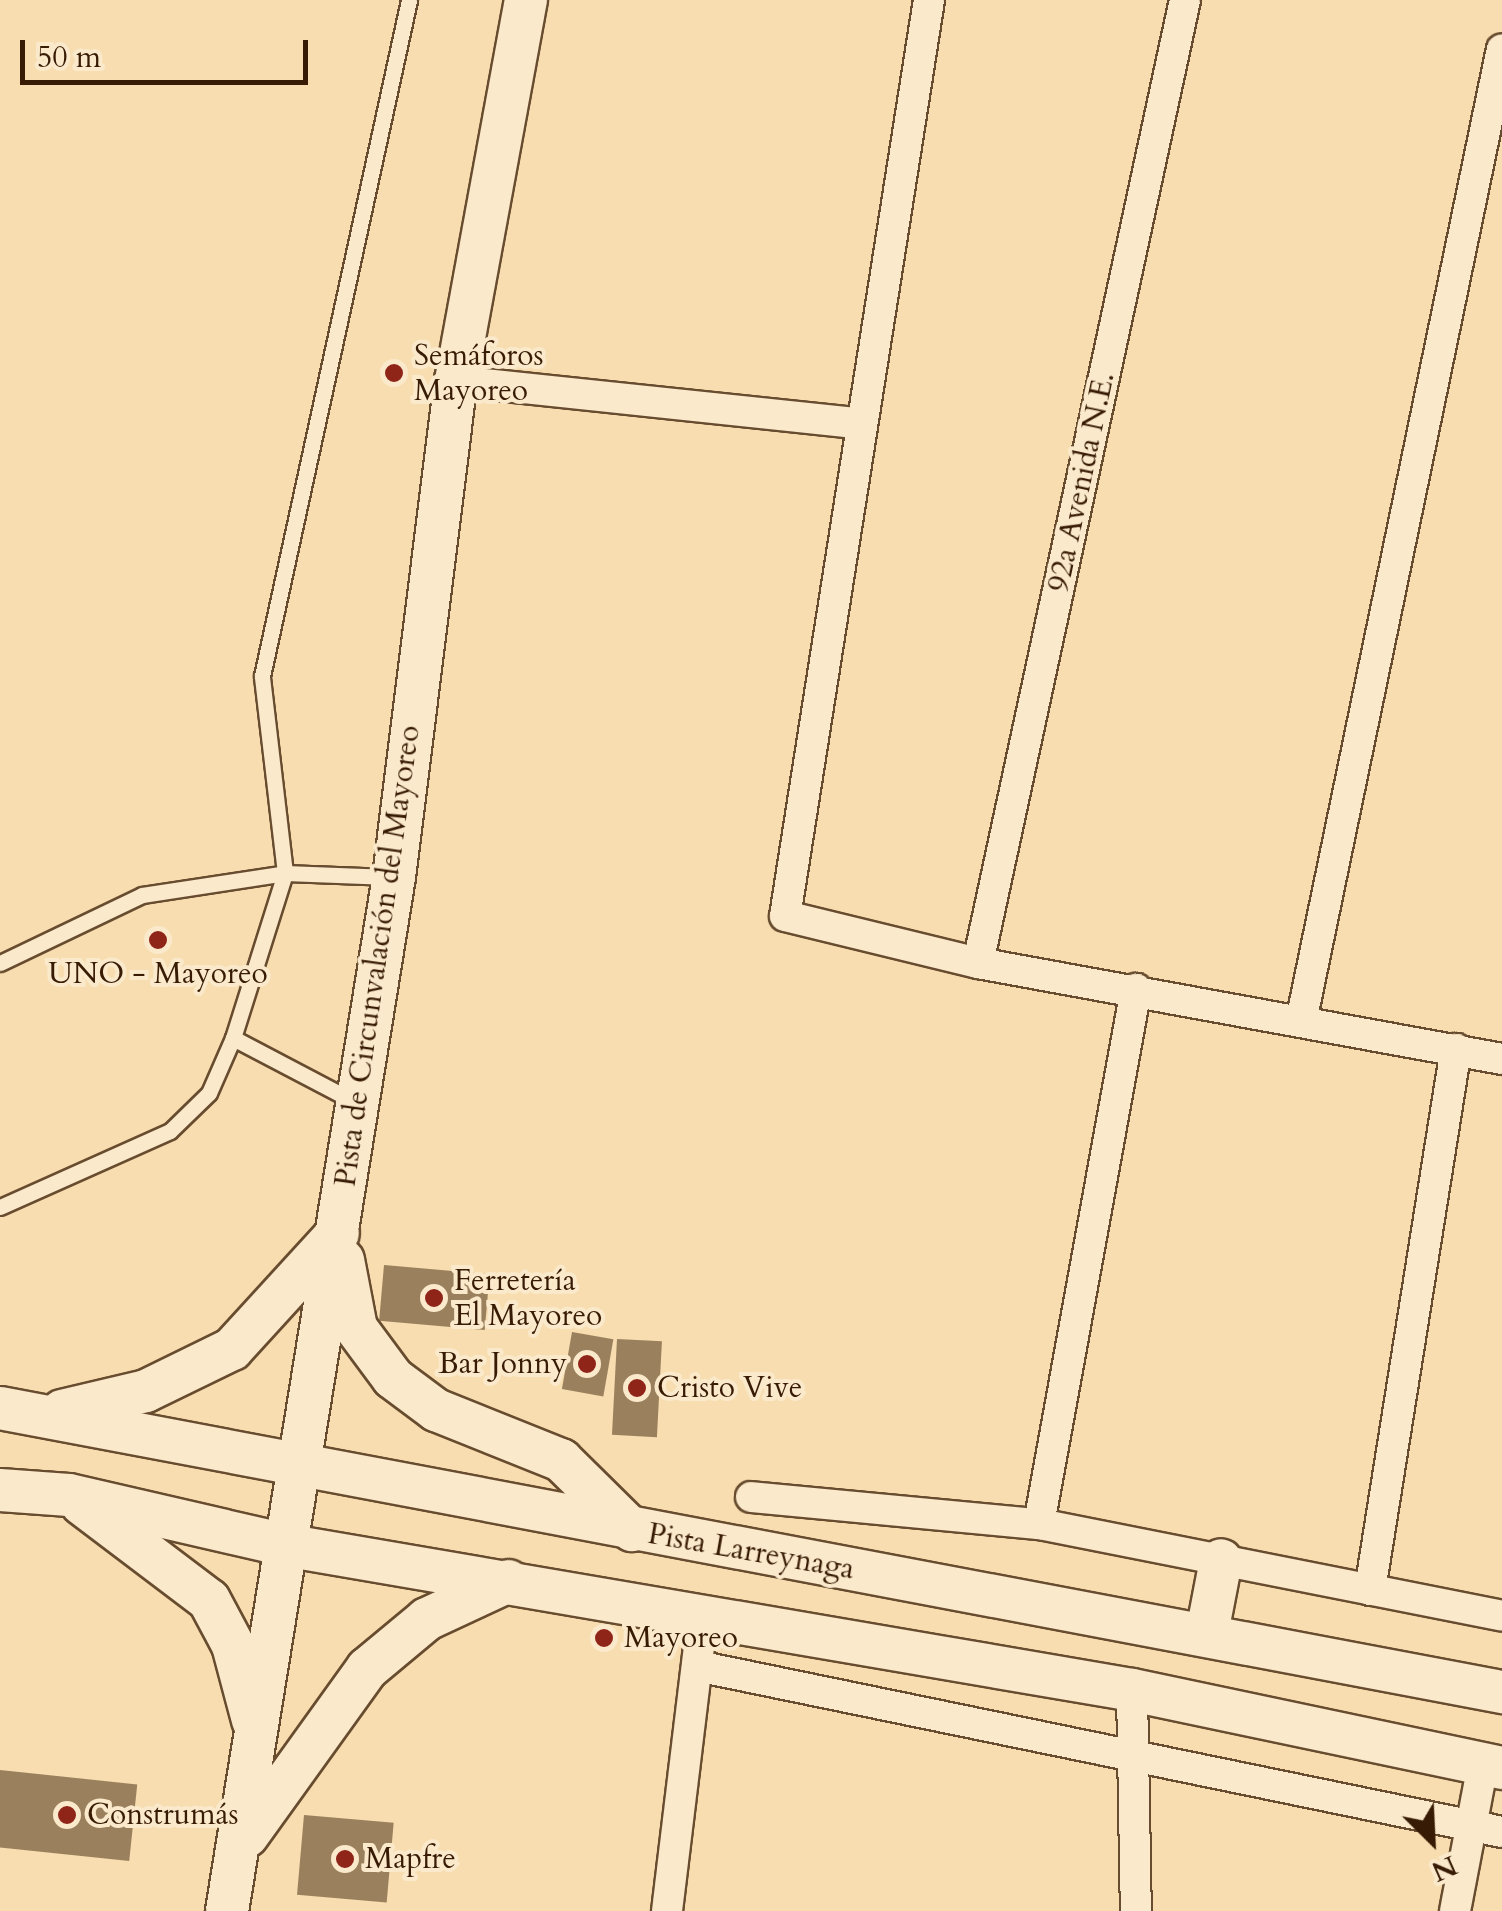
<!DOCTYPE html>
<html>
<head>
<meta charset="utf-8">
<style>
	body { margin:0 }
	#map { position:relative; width:1502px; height:1911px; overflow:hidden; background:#f7ddaf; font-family:Cardo,serif }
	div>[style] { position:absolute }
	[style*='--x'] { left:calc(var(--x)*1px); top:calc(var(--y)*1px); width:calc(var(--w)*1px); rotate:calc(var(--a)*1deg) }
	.building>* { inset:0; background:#9b805d; transform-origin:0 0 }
	.roads { filter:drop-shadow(2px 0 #684c2f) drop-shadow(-2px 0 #684c2f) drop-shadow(0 2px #684c2f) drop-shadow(0 -2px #684c2f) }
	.service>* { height:15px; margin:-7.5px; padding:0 7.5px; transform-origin:7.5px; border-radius:7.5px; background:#fae9cb }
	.minor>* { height:30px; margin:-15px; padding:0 15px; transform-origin:15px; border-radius:15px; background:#fae9cb }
	.secondary>* { height:42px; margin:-21px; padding:0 21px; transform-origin:21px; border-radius:21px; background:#fae9cb }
	.dots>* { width:28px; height:28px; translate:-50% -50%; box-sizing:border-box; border:5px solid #fae9cb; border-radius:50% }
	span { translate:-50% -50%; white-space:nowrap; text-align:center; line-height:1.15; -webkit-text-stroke:8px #fae9cb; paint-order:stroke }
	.poi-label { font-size:30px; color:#381b04 }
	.left { translate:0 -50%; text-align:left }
	.right { translate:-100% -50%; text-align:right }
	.street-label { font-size:30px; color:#381b04 }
	.north { position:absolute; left:1382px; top:1791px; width:100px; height:100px; -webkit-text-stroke:8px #fae9cb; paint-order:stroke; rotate:156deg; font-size:28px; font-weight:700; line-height:40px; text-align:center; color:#381b04 }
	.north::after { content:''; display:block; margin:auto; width:35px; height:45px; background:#381b04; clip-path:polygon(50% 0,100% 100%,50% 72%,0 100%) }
	.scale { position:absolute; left:20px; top:40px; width:288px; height:45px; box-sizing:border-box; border:5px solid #381b04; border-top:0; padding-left:12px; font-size:30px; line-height:35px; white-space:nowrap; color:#381b04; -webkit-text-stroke:8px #fae9cb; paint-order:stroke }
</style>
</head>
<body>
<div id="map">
	<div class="building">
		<i style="left:384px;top:1265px;width:106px;height:56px;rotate:5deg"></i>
		<i style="left:572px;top:1332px;width:42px;height:58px;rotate:10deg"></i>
		<i style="left:617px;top:1339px;width:45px;height:96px;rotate:3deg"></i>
		<i style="left:0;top:1770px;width:138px;height:77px;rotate:6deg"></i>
		<i style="left:304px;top:1815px;width:90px;height:80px;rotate:5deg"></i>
	</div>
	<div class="roads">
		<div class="service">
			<i style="--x:0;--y:963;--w:157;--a:-25.6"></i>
			<i style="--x:142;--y:895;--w:145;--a:-8.7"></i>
			<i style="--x:285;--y:873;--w:105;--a:2.2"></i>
			<i style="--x:233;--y:1038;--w:136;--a:27.7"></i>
			<i style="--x:0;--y:1207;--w:186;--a:-24.1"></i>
			<i style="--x:170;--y:1131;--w:54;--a:-44.3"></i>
			<i style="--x:209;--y:1093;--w:60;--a:-66.4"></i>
			<i style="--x:233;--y:1038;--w:173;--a:-72.5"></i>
			<i style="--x:285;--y:873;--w:198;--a:-96.7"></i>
			<i style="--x:262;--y:676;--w:692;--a:-77.73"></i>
		</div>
		<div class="minor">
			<i style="--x:929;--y:0;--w:927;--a:98.93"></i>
			<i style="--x:785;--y:916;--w:199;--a:13.7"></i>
			<i style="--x:978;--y:963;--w:533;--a:10.38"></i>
			<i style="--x:456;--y:381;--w:408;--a:6"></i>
			<i style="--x:978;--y:963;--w:985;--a:-77.87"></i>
			<i style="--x:1302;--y:1017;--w:988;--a:-78.33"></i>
			<i style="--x:751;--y:1497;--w:289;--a:5.4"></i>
			<i style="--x:1039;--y:1524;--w:472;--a:11.2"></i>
			<i style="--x:1039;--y:1524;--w:544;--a:-79.72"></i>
			<i style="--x:1370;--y:1590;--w:548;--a:-80.97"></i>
			<i style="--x:697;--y:1666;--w:822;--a:11.65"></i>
			<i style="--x:1132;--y:1690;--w:221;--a:89"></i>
			<i style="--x:667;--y:1911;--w:292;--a:-83.1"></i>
			<i style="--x:1455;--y:1911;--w:150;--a:-79.2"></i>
		</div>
		<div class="secondary">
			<i style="--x:343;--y:1260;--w:69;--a:79.2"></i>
			<i style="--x:356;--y:1328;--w:62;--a:53.5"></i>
			<i style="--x:393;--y:1378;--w:54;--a:36.7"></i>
			<i style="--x:436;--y:1410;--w:135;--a:21.8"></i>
			<i style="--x:561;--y:1460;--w:100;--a:44.6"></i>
			<i style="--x:0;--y:1408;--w:1529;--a:10.71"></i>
			<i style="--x:62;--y:1411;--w:86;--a:-13.4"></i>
			<i style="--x:146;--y:1391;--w:96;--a:-26"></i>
			<i style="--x:232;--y:1349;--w:157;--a:-47.6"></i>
			<i style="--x:0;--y:1490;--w:69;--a:4.1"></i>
			<i style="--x:69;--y:1495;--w:227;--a:13"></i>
			<i style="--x:290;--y:1546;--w:854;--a:9.7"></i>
			<i style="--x:1132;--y:1690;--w:378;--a:11.9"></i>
			<i style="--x:82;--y:1504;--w:159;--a:37.1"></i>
			<i style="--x:209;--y:1600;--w:51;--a:61.9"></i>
			<i style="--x:233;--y:1645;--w:78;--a:75.1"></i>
			<i style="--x:1207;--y:1633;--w:74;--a:-79.1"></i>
			<i style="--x:247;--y:1836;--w:206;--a:-54.3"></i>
			<i style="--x:367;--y:1669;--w:78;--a:-39.8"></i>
			<i style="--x:427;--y:1619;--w:90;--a:-24.9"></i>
			<i style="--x:227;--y:1911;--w:1047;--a:-80.83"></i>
			<i style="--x:394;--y:877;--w:500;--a:-82.9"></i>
			<i style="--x:456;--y:381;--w:387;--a:-79.6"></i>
		</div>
	</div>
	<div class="dots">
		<i style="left:394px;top:373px;background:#8f2418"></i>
		<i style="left:158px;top:940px;background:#8f2418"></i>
		<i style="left:434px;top:1298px;background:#8f2418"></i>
		<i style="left:587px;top:1364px;background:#8f2418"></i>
		<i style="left:637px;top:1388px;background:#8f2418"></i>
		<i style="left:604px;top:1638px;background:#8f2418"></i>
		<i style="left:67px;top:1815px;background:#8f2418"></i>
		<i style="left:345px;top:1859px;background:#8f2418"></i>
	</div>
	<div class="poi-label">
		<span class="left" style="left:414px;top:373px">Semáforos<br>Mayoreo</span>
		<span style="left:158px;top:974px">UNO - Mayoreo</span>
		<span class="left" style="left:454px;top:1298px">Ferretería<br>El Mayoreo</span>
		<span class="right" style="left:567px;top:1364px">Bar Jonny</span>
		<span class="left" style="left:657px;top:1388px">Cristo Vive</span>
		<span class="left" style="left:624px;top:1638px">Mayoreo</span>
		<span class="left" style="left:87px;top:1815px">Construmás</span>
		<span class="left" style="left:365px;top:1859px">Mapfre</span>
	</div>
	<div class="street-label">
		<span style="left:1082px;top:482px;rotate:-78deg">92a Avenida N.E.</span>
		<span style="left:378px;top:956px;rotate:-82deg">Pista de Circunvalación del Mayoreo</span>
		<span style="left:751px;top:1552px;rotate:10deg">Pista Larreynaga</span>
	</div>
	<div class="north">N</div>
	<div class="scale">50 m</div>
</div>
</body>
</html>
